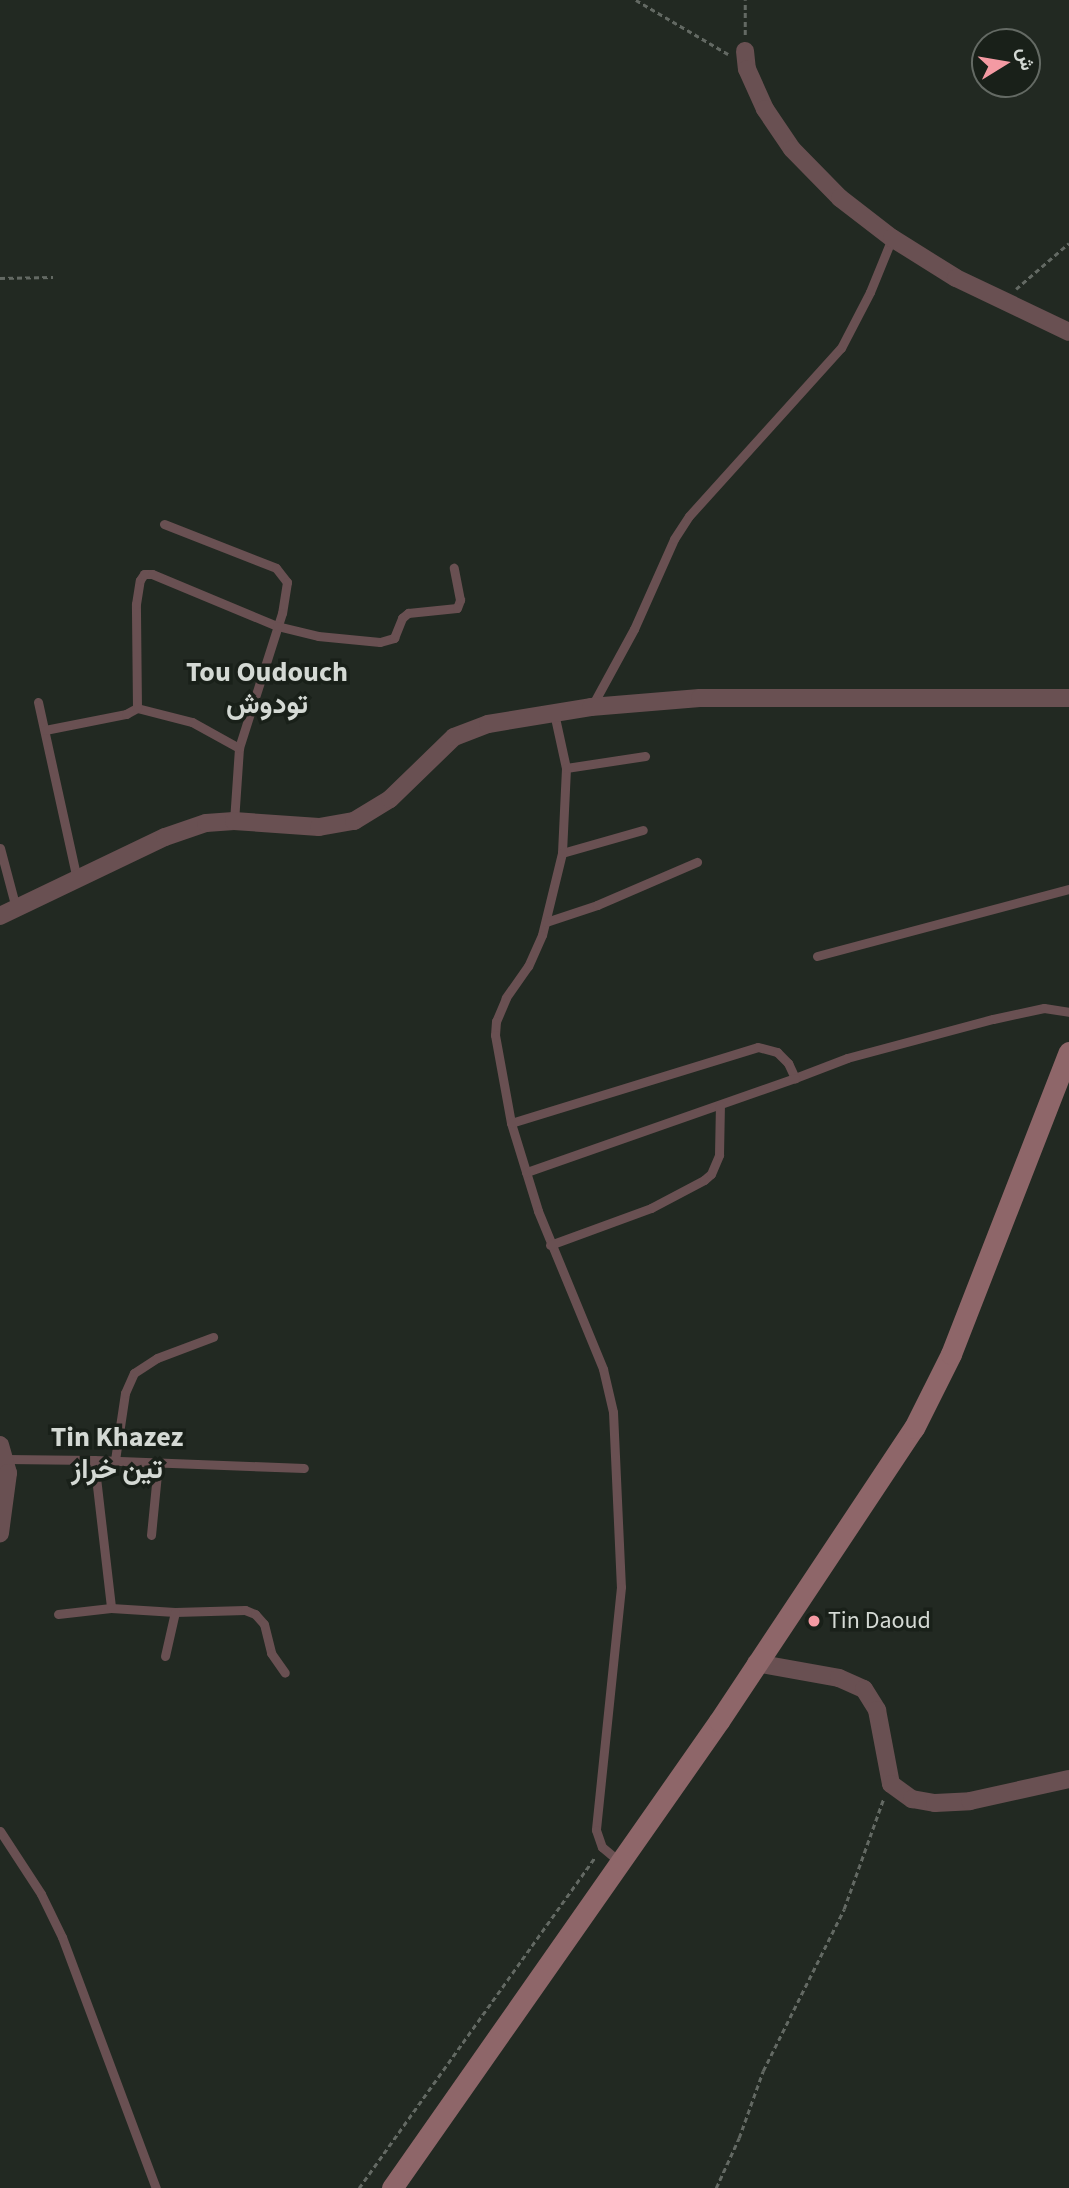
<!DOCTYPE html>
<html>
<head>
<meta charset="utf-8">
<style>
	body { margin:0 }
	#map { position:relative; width:1069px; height:2188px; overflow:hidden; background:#222922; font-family:"Source Sans 3",Vazirmatn,sans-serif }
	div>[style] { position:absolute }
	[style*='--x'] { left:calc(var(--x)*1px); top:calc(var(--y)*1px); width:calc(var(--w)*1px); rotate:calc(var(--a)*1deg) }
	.path>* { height:2.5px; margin-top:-1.25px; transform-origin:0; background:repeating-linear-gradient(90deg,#636963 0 5px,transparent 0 8.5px) }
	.lane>* { height:9px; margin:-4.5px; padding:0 4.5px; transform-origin:4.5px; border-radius:4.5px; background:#695052 }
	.street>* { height:18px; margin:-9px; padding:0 9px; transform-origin:9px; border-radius:9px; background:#695052 }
	.secondary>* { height:21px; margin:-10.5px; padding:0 10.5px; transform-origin:10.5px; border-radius:10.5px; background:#8e6669 }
	.dots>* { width:19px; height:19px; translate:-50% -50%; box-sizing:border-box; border:4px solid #192019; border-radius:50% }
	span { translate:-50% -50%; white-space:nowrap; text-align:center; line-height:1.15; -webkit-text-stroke:7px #192019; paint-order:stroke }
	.poi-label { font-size:24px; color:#d4d9d4 }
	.left { translate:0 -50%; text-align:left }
	.quarter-label { font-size:28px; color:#d4d9d4; font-weight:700 }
	.north { position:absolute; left:971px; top:28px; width:70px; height:70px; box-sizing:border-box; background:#192019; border:2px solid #646a64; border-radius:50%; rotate:79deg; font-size:19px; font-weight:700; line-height:28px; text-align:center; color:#d4d9d4 }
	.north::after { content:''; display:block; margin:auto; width:24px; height:32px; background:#f49aa3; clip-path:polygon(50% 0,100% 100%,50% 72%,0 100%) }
</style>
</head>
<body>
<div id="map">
	<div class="path">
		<i style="--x:636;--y:0;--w:107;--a:30.4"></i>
		<i style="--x:745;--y:35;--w:35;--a:-90"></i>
		<i style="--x:0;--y:278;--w:53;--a:-1.1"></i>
		<i style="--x:1016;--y:289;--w:70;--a:-41"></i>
		<i style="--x:359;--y:2188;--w:407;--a:-54.5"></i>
		<i style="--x:716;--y:2188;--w:55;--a:-65.3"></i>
		<i style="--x:739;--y:2138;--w:71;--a:-70.3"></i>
		<i style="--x:763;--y:2071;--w:181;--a:-63.4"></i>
		<i style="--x:844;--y:1909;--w:116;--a:-70.3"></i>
	</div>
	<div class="lane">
		<i style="--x:164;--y:524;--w:120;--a:21.4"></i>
		<i style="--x:276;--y:568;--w:18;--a:52"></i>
		<i style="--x:287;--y:582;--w:31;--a:99"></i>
		<i style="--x:282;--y:613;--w:142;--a:107.7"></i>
		<i style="--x:239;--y:748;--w:73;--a:93.9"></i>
		<i style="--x:38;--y:702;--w:182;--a:77.6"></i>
		<i style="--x:592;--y:706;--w:88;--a:-61.4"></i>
		<i style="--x:634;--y:629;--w:98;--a:-66"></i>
		<i style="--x:674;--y:539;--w:27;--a:-57"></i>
		<i style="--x:689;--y:516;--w:227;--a:-47.9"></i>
		<i style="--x:841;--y:348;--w:63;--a:-62.6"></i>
		<i style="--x:870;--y:292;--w:58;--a:-67.8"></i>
		<i style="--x:137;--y:708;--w:57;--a:14.3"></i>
		<i style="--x:192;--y:722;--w:54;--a:29"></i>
		<i style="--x:554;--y:713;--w:56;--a:77.7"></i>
		<i style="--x:566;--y:768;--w:85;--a:92.7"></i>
		<i style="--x:562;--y:853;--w:84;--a:103.7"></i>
		<i style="--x:542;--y:935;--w:34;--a:114"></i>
		<i style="--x:528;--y:966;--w:39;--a:125"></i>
		<i style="--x:506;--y:998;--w:25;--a:113"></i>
		<i style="--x:496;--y:1021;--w:14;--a:94"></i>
		<i style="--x:495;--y:1035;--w:89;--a:79.7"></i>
		<i style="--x:511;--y:1123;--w:92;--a:72.9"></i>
		<i style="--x:538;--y:1211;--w:171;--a:67.6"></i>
		<i style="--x:603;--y:1369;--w:44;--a:76.9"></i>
		<i style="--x:613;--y:1412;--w:175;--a:87.4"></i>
		<i style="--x:621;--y:1587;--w:244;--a:95.9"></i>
		<i style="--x:596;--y:1830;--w:18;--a:71"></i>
		<i style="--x:602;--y:1847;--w:23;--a:40"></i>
		<i style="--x:45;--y:730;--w:83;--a:-11.2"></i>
		<i style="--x:126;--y:714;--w:13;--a:-29"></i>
		<i style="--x:137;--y:708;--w:104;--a:-90.6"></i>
		<i style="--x:136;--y:604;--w:24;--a:-81"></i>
		<i style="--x:140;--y:580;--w:7;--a:-56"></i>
		<i style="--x:144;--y:574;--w:8;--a:0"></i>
		<i style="--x:152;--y:574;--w:135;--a:22.6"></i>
		<i style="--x:277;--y:626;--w:42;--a:13.7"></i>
		<i style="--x:318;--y:636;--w:62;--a:5.5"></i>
		<i style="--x:380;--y:642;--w:15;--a:-16"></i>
		<i style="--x:394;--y:638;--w:22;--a:-68"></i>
		<i style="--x:402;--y:618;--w:8;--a:-40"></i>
		<i style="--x:408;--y:613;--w:49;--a:-5.8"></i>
		<i style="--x:457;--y:608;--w:9;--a:-69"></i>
		<i style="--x:460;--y:600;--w:33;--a:-101"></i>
		<i style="--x:566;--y:768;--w:80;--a:-8.6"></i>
		<i style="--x:0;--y:848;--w:62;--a:75.1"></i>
		<i style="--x:562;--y:853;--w:84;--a:-15.9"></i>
		<i style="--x:546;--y:922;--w:54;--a:-18.4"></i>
		<i style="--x:597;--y:905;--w:109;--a:-23.3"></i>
		<i style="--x:817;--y:956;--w:261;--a:-14.9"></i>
		<i style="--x:795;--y:1078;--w:56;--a:-21"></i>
		<i style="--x:847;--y:1058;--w:151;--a:-15"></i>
		<i style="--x:993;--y:1019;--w:52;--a:-12.2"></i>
		<i style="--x:1044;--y:1008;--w:25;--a:9"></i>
		<i style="--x:511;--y:1123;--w:258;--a:-17.1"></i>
		<i style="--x:758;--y:1047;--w:20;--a:15"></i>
		<i style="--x:777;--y:1052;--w:16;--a:45"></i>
		<i style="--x:788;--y:1063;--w:17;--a:65"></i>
		<i style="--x:795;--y:1078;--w:285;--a:160.7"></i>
		<i style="--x:550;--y:1245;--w:108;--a:-20.1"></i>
		<i style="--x:651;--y:1208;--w:60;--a:-27.8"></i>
		<i style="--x:704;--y:1180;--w:9;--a:-41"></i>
		<i style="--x:711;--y:1174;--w:21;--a:-67"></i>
		<i style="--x:719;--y:1155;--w:50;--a:-88.9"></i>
		<i style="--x:6;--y:1459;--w:88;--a:0.7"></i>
		<i style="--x:94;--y:1460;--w:149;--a:83.4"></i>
		<i style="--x:94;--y:1460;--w:210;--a:2.2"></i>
		<i style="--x:115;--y:1460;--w:68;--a:-81.5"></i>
		<i style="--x:125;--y:1393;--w:22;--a:-66"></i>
		<i style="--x:134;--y:1373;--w:27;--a:-33"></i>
		<i style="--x:157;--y:1358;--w:60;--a:-20.6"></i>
		<i style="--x:151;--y:1535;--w:71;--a:-84.4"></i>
		<i style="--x:58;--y:1614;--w:53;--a:-6.5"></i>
		<i style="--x:111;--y:1608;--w:64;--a:3.6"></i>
		<i style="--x:175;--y:1612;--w:70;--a:-1.6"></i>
		<i style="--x:245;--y:1610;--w:11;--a:22"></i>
		<i style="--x:255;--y:1614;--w:13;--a:48"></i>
		<i style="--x:264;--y:1624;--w:30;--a:76"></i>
		<i style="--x:271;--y:1653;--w:24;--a:55"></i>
		<i style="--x:165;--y:1656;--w:45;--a:-77.2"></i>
		<i style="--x:0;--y:1831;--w:75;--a:56.9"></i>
		<i style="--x:41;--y:1894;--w:48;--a:64"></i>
		<i style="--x:62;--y:1937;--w:268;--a:69.5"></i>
	</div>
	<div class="street">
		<i style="--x:745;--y:51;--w:18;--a:84"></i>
		<i style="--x:747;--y:69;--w:44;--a:65.8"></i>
		<i style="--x:765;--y:109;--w:48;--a:56"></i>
		<i style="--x:792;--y:149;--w:69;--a:45.6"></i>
		<i style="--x:840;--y:198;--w:66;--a:37.6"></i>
		<i style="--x:892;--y:238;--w:75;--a:32"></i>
		<i style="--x:956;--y:278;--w:125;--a:25.5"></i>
		<i style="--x:0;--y:916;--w:183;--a:-25.6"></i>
		<i style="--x:165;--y:837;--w:43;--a:-18.9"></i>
		<i style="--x:206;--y:823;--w:28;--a:-4"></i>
		<i style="--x:234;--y:821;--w:85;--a:4"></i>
		<i style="--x:319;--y:827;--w:36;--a:-10"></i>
		<i style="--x:354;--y:821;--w:42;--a:-31.4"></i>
		<i style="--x:390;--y:799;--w:89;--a:-44.1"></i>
		<i style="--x:454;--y:737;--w:36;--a:-21"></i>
		<i style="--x:488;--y:724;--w:104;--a:-9.4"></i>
		<i style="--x:591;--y:707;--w:109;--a:-4.7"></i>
		<i style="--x:700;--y:698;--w:369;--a:0"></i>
		<i style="--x:0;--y:1445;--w:29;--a:74"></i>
		<i style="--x:8;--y:1473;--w:61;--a:97.6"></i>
		<i style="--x:756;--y:1663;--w:84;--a:10.2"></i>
		<i style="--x:839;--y:1678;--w:27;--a:24"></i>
		<i style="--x:864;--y:1689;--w:25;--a:58"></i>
		<i style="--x:877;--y:1710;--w:75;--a:79.3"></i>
		<i style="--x:891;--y:1784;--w:26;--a:36"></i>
		<i style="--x:912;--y:1799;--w:23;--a:10"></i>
		<i style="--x:935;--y:1803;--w:35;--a:-3"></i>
		<i style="--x:970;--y:1801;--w:101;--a:-12.5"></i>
	</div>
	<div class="secondary">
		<i style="--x:392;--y:2188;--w:570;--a:-55"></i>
		<i style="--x:719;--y:1721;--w:352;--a:-56.4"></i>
		<i style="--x:914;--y:1428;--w:83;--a:-63.4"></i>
		<i style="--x:951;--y:1354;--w:324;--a:-68.7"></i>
	</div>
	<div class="dots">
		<i style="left:814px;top:1621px;background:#f49aa3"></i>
	</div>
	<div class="poi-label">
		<span class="left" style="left:828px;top:1621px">Tin Daoud</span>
	</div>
	<div class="quarter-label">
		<span style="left:267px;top:688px">Tou Oudouch<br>تودوش</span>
		<span style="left:117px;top:1453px">Tin Khazez<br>تين خراز</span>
	</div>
	<div class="north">ش</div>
</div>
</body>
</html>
